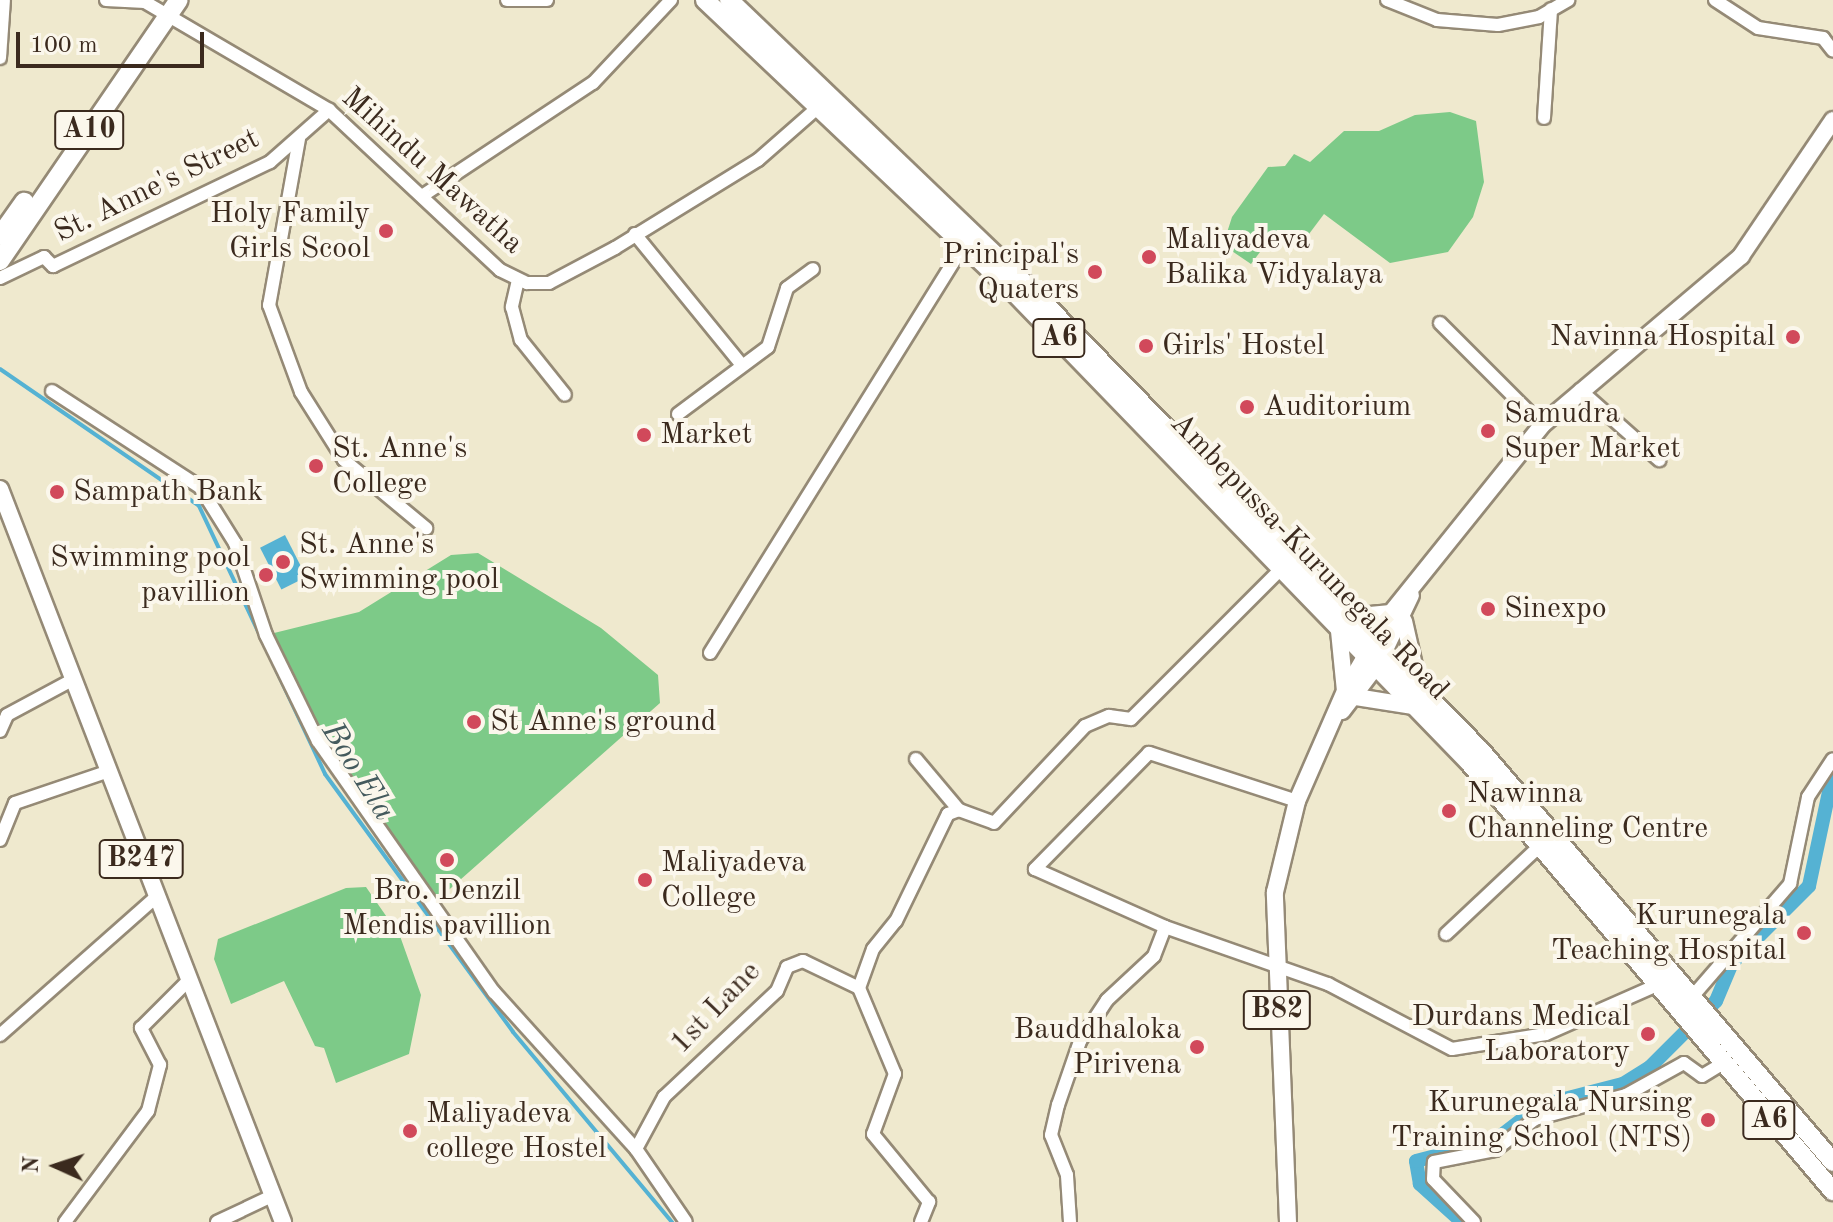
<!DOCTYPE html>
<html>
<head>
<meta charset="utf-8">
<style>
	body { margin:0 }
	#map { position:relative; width:1833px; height:1222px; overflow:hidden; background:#efe9ce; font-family:"Old Standard TT",serif }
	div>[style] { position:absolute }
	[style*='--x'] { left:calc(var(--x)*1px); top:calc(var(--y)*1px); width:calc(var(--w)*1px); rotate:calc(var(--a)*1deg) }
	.green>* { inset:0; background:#7dca88 }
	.water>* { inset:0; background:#55b2d3; transform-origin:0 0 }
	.stream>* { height:4px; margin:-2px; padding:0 2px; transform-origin:2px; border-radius:2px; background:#55b2d3 }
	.canal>* { height:14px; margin:-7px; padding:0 7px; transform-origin:7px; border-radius:7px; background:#55b2d3 }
	.roads { filter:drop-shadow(2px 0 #958a76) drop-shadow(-2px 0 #958a76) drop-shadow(0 2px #958a76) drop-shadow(0 -2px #958a76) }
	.minor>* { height:12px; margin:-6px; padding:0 6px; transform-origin:6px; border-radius:6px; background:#fff }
	.major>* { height:16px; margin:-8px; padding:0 8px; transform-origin:8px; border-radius:8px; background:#fff }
	.highway>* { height:18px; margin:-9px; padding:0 9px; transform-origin:9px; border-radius:9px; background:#fff }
	.dots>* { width:22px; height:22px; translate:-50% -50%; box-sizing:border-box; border:4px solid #fbf7ec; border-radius:50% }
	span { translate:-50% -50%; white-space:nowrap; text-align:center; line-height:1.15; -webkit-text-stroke:8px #fbf7ec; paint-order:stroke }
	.shield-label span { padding:2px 6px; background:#fbf7ec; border:2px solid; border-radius:6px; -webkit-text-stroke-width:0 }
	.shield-label { font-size:28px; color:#3b2a1e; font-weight:700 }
	.street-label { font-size:30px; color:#3b2a1e }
	.poi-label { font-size:30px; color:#3b2a1e }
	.right { translate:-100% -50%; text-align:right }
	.left { translate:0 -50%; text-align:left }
	.water-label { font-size:32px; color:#445a5d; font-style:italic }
	.north { position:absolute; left:16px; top:1126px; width:80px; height:80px; -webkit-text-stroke:6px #fbf7ec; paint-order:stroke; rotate:273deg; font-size:22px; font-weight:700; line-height:32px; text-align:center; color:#3b2a1e }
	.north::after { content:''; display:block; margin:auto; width:28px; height:36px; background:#3b2a1e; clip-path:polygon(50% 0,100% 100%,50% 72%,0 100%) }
	.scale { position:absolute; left:16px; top:32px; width:188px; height:36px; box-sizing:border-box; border:4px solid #3b2a1e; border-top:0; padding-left:10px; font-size:24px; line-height:28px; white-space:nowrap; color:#3b2a1e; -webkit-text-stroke:6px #fbf7ec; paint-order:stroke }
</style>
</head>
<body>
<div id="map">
	<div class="green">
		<i style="clip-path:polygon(1450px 112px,1476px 121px,1484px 182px,1473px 217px,1448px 252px,1390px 263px,1324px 214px,1309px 234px,1275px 232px,1251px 264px,1223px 245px,1232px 217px,1268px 167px,1285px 166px,1294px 154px,1310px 162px,1344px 131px,1379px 131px,1415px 115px)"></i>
		<i style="clip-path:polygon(478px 553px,601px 628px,658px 675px,660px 703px,434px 903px,347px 784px,266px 635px,359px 612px,451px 555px)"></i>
		<i style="clip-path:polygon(366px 887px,400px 936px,421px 995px,409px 1054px,336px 1083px,324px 1048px,315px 1046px,284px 981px,231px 1004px,214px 959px,218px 939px,346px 888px)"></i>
	</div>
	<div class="water">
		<i style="left:285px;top:535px;width:47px;height:28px;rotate:63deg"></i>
	</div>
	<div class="stream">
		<i style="--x:0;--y:369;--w:242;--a:34.5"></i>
		<i style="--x:199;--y:506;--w:296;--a:64.8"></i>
		<i style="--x:325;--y:774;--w:319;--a:53.9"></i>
		<i style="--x:513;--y:1032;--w:248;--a:50.1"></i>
	</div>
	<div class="canal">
		<i style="--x:1462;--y:1222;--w:57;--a:-137.9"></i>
		<i style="--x:1420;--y:1184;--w:23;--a:-100"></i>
		<i style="--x:1416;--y:1161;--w:81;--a:-14.4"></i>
		<i style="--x:1494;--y:1141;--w:59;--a:-37.5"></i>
		<i style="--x:1541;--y:1105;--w:85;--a:-14.4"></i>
		<i style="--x:1623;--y:1084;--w:32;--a:-32"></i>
		<i style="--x:1650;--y:1067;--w:93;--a:-45"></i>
		<i style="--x:1716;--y:1001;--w:41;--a:-67.2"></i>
		<i style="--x:1732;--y:963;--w:109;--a:-45"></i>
		<i style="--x:1809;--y:886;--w:116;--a:-78"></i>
	</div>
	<div class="roads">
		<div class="minor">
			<i style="--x:106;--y:0;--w:39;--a:3"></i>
			<i style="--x:145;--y:2;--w:213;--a:30.4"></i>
			<i style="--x:329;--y:110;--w:234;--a:43.1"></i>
			<i style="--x:500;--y:270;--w:30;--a:26"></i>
			<i style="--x:527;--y:283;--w:22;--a:0"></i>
			<i style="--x:549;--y:283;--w:75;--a:-27.9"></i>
			<i style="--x:615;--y:248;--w:168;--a:-31.6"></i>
			<i style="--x:758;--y:160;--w:86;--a:-41.2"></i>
			<i style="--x:507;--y:0;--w:40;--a:0"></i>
			<i style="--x:1387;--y:0;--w:54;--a:21.8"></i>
			<i style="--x:1437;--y:20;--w:61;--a:4.7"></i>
			<i style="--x:1498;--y:25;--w:42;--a:-11"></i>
			<i style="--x:1539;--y:17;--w:34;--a:-30"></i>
			<i style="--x:1715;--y:0;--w:51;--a:33.1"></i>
			<i style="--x:1758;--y:28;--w:66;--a:8.7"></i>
			<i style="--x:1823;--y:38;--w:16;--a:52"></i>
			<i style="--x:0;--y:58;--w:58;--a:-86.1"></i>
			<i style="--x:1544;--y:118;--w:109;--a:-86.3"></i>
			<i style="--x:299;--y:139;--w:169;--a:100.2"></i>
			<i style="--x:269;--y:305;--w:93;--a:69.8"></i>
			<i style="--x:301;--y:392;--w:80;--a:57.7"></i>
			<i style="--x:344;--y:460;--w:107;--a:39.7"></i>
			<i style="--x:422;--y:196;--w:205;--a:-33.5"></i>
			<i style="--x:593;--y:83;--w:114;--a:-46.8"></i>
			<i style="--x:635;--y:234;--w:168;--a:50.8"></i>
			<i style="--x:0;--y:278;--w:49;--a:-25.5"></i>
			<i style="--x:44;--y:257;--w:13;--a:45"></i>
			<i style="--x:53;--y:266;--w:241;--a:-25.6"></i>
			<i style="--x:270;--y:162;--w:79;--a:-41.4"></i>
			<i style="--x:518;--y:280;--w:28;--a:103"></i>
			<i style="--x:512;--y:307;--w:34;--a:75"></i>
			<i style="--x:521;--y:340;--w:70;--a:51.3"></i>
			<i style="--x:1440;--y:323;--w:144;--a:45"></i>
			<i style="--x:1580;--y:390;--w:106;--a:41.5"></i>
			<i style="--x:52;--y:391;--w:176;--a:33"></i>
			<i style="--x:200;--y:487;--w:66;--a:58"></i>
			<i style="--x:235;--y:543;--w:97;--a:71.4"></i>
			<i style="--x:266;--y:635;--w:118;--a:63.9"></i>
			<i style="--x:318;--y:741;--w:307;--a:55"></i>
			<i style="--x:494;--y:992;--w:212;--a:47.9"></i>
			<i style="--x:636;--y:1149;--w:88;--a:55.6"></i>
			<i style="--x:678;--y:414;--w:112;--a:-36.7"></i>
			<i style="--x:768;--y:347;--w:62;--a:-72.1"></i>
			<i style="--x:787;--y:288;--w:32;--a:-36"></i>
			<i style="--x:710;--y:653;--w:481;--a:-58.1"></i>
			<i style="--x:0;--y:731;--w:17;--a:-66"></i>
			<i style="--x:7;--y:715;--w:76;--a:-28.2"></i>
			<i style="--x:916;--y:759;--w:67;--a:49.9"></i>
			<i style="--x:1297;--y:801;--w:156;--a:-162"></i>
			<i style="--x:1149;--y:753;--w:163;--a:134.5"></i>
			<i style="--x:1035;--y:869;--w:142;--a:24"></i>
			<i style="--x:1165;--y:927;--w:173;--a:19.3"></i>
			<i style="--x:1328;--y:984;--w:140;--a:27.7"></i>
			<i style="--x:1452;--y:1049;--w:95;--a:-9.1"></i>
			<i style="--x:1546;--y:1034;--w:119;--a:-23.8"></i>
			<i style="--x:0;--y:840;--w:40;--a:-68"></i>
			<i style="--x:15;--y:803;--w:96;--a:-18.8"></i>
			<i style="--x:1446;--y:934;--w:133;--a:-43.2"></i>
			<i style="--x:1692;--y:997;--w:150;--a:-49.1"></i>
			<i style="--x:1790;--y:884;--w:89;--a:-78.3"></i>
			<i style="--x:1808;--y:797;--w:45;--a:-56.7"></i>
			<i style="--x:0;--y:1035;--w:208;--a:-41.5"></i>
			<i style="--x:636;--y:1149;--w:59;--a:-61.7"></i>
			<i style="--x:664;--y:1097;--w:155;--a:-43.2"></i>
			<i style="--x:777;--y:991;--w:26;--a:-67"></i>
			<i style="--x:787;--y:967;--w:17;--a:-21"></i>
			<i style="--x:803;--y:961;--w:62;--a:25.7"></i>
			<i style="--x:65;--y:1222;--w:139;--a:-53.2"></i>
			<i style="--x:148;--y:1111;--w:48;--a:-75.4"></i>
			<i style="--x:160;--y:1065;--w:42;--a:-117.2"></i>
			<i style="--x:141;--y:1028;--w:65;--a:-45"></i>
			<i style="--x:217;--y:1222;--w:61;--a:-25.3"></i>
			<i style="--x:921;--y:1222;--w:22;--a:-68"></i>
			<i style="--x:929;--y:1202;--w:88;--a:-129.5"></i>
			<i style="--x:873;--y:1134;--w:64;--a:-69.9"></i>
			<i style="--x:895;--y:1074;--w:93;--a:-112.7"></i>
			<i style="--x:859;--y:988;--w:41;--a:-70.3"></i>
			<i style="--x:873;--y:949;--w:36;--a:-51"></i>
			<i style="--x:896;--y:921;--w:119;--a:-64.1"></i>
			<i style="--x:948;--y:814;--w:12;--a:-20"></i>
			<i style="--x:959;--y:810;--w:37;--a:20"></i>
			<i style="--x:994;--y:823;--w:133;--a:-46.8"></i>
			<i style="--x:1085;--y:726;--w:26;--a:-23"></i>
			<i style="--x:1109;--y:716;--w:22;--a:8"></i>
			<i style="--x:1131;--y:719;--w:211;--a:-45"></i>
			<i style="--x:1070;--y:1222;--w:47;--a:-93.7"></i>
			<i style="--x:1067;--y:1175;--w:43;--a:-111.8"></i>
			<i style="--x:1051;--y:1135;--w:31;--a:-77"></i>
			<i style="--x:1058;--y:1105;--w:68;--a:-71"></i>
			<i style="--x:1080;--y:1041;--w:49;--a:-56.6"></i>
			<i style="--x:1107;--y:1000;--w:64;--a:-43.1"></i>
			<i style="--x:1154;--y:956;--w:31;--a:-69"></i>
			<i style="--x:1474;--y:1222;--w:59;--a:-133.6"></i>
			<i style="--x:1433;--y:1179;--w:17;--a:-87"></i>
			<i style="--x:1434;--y:1162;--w:62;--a:-11.1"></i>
			<i style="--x:1495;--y:1150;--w:51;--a:-37.8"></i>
			<i style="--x:1535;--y:1119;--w:94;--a:-14.8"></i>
			<i style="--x:1626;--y:1095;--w:66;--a:-28.9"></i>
			<i style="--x:1684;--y:1063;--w:22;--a:36"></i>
			<i style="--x:1702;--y:1076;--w:21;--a:-31"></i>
		</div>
		<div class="major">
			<i style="--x:0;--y:489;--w:786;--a:68.89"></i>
			<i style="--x:1349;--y:617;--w:42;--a:-5.4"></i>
			<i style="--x:1404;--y:621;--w:64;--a:77.3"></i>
			<i style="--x:1339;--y:631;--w:60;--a:84.3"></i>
			<i style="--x:1356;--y:697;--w:58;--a:9"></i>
			<i style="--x:1342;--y:711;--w:61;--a:-52.9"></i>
			<i style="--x:1379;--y:662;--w:74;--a:-64.5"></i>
			<i style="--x:1288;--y:1222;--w:330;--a:-92.3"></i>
			<i style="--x:1275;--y:892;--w:94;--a:-76.4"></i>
			<i style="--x:1297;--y:801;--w:120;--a:-66.4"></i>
			<i style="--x:1345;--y:691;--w:91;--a:-59.5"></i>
			<i style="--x:1391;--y:613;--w:241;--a:-51.2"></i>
			<i style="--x:1542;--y:425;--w:261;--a:-40.3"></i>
			<i style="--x:1741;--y:256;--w:164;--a:-55.9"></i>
		</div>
		<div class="highway">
			<i style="--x:705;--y:0;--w:424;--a:43.4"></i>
			<i style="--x:1013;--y:291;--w:656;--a:45.93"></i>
			<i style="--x:1469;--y:762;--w:563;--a:49.69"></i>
			<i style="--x:729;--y:0;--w:417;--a:43.8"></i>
			<i style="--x:1030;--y:289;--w:646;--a:45.69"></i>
			<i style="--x:1481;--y:751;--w:541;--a:49.42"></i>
			<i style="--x:0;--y:236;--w:42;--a:-54.8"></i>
			<i style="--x:0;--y:261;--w:316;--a:-55.6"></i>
		</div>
	</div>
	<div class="dots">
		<i style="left:386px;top:231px;background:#d1495b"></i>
		<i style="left:1149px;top:257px;background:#d1495b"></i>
		<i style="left:1095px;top:272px;background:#d1495b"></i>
		<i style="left:1793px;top:337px;background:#d1495b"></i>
		<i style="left:1146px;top:346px;background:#d1495b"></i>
		<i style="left:1247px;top:407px;background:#d1495b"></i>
		<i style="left:1488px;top:431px;background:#d1495b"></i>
		<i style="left:644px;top:435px;background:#d1495b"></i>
		<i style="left:316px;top:466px;background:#d1495b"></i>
		<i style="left:57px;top:492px;background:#d1495b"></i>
		<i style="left:283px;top:562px;background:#d1495b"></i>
		<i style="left:266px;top:575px;background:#d1495b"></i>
		<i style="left:1488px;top:609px;background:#d1495b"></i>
		<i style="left:474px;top:722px;background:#d1495b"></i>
		<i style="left:1449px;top:811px;background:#d1495b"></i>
		<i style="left:447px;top:860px;background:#d1495b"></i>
		<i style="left:645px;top:880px;background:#d1495b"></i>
		<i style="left:1804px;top:933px;background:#d1495b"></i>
		<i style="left:1648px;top:1034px;background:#d1495b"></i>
		<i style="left:1197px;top:1047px;background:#d1495b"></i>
		<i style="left:1708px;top:1120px;background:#d1495b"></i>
		<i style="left:410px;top:1131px;background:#d1495b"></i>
	</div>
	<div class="shield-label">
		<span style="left:89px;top:130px">A10</span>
		<span style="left:1059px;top:338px">A6</span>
		<span style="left:141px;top:859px">B247</span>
		<span style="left:1277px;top:1010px">B82</span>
		<span style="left:1769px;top:1120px">A6</span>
	</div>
	<div class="street-label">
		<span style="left:432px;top:171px;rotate:42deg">Mihindu Mawatha</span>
		<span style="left:157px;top:186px;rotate:-26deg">St. Anne's Street</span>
		<span style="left:1309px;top:557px;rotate:46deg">Ambepussa-Kurunegala Road</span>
		<span style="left:716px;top:1008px;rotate:-46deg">1st Lane</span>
	</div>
	<div class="poi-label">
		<span class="right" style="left:370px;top:231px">Holy Family<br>Girls Scool</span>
		<span class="left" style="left:1165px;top:257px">Maliyadeva<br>Balika Vidyalaya</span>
		<span class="right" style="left:1079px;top:272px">Principal's<br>Quaters</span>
		<span class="right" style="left:1775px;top:337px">Navinna Hospital</span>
		<span class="left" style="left:1162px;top:346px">Girls' Hostel</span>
		<span class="left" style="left:1263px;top:407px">Auditorium</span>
		<span class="left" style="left:1504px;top:431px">Samudra<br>Super Market</span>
		<span class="left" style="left:660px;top:435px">Market</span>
		<span class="left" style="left:332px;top:466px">St. Anne's<br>College</span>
		<span class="left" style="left:73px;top:492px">Sampath Bank</span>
		<span class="left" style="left:299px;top:562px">St. Anne's<br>Swimming pool</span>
		<span class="right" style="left:250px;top:575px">Swimming pool<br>pavillion</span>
		<span class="left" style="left:1504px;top:609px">Sinexpo</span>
		<span class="left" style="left:490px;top:722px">St Anne's ground</span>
		<span class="left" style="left:1467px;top:811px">Nawinna<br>Channeling Centre</span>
		<span class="left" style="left:661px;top:880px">Maliyadeva<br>College</span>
		<span style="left:447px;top:908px">Bro. Denzil<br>Mendis pavillion</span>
		<span class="right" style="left:1786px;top:933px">Kurunegala<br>Teaching Hospital</span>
		<span class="right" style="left:1630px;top:1034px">Durdans Medical<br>Laboratory</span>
		<span class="right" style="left:1181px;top:1047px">Bauddhaloka<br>Pirivena</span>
		<span class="right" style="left:1692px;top:1120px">Kurunegala Nursing<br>Training School (NTS)</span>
		<span class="left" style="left:426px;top:1131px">Maliyadeva<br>college Hostel</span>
	</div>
	<div class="water-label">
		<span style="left:357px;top:772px;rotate:58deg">Boo Ela</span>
	</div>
	<div class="north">N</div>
	<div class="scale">100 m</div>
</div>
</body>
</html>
